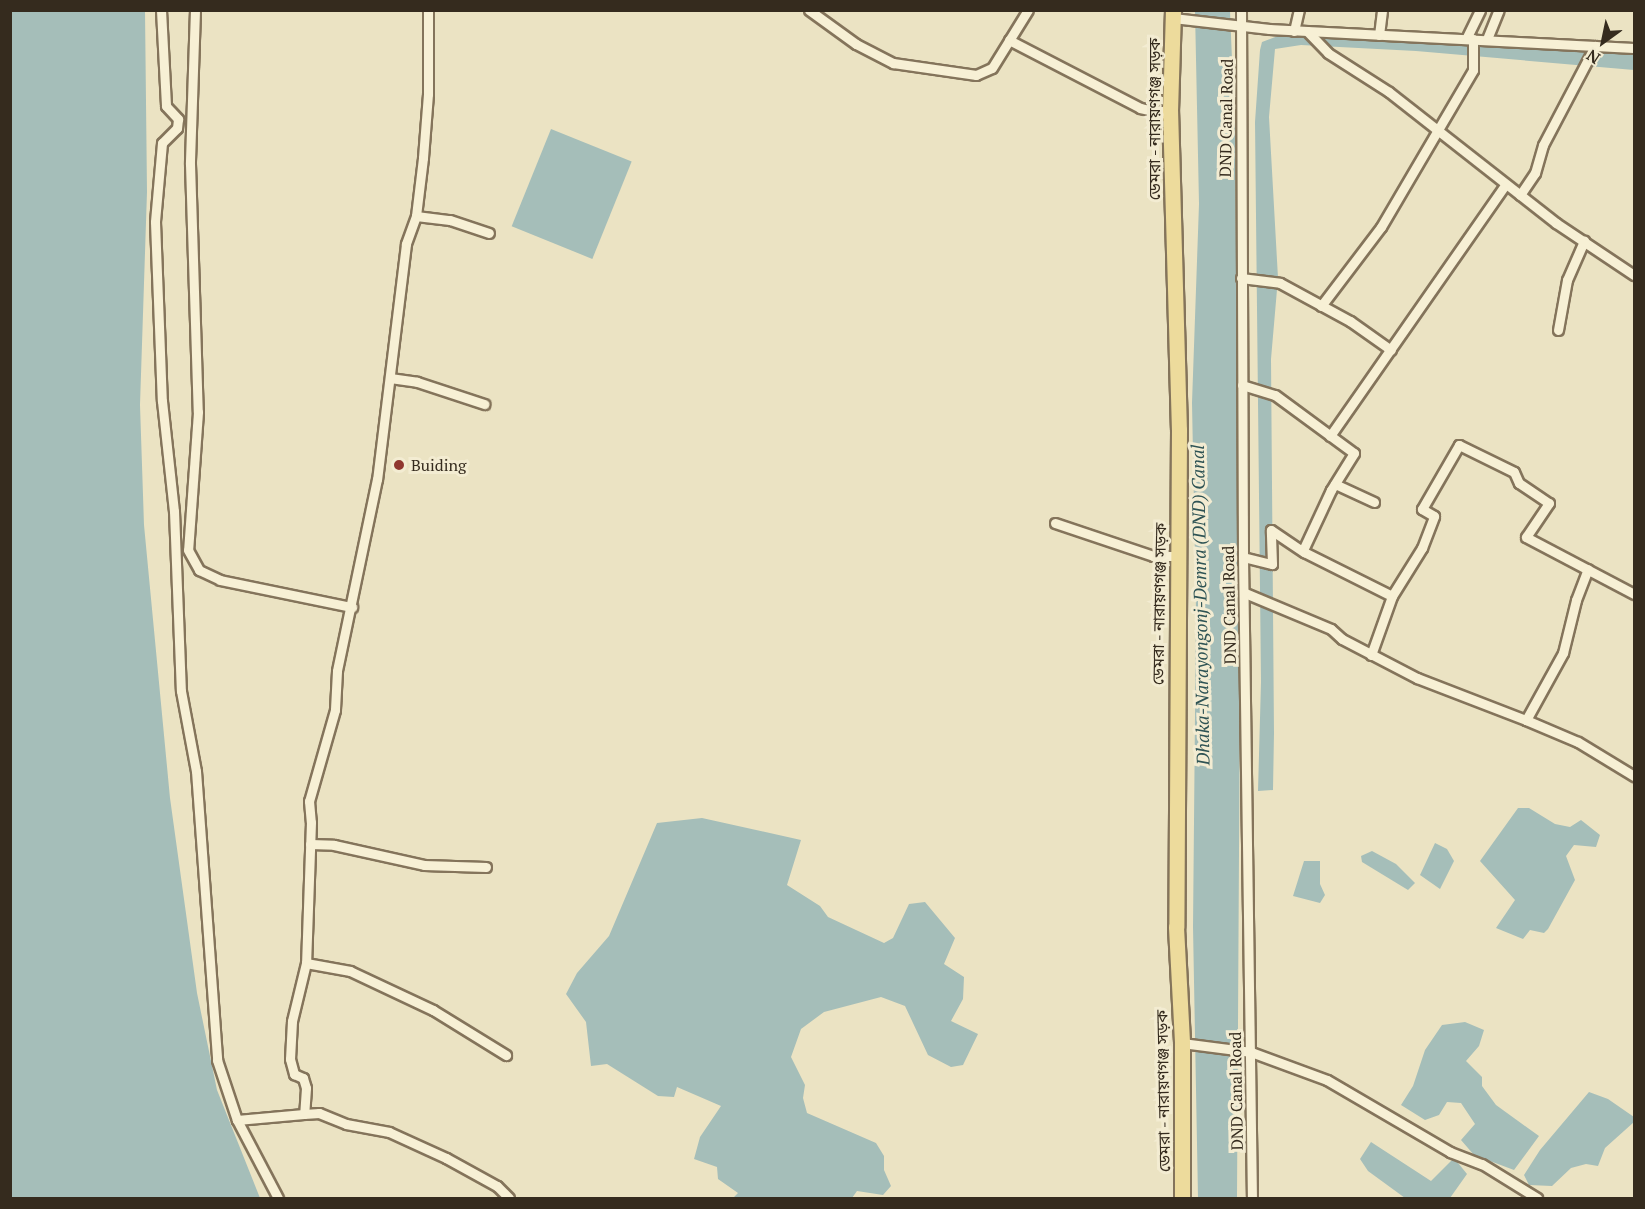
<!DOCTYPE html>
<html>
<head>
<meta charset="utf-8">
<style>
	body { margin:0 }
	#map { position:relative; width:1645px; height:1209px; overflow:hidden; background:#ebe3c3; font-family:"PT Serif","Noto Sans Bengali",serif }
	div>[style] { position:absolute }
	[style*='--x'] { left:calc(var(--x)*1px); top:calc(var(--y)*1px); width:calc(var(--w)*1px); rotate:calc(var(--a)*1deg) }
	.water>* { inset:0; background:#a5beb9; transform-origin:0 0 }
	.roads { filter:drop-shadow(2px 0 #84745b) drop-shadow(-2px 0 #84745b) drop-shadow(0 2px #84745b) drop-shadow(0 -2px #84745b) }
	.minor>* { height:9px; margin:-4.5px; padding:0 4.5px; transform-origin:4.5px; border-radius:4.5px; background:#f7f0d5 }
	.primary>* { height:15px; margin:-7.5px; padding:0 7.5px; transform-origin:7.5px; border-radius:7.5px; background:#eddb9c }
	.dots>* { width:16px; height:16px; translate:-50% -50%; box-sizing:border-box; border:3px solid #f3ecd2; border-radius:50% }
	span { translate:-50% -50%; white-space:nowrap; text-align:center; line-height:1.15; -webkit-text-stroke:6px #f3ecd2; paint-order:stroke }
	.street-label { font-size:16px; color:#352b1e }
	.poi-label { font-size:16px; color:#352b1e }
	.left { translate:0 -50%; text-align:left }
	.water-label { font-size:18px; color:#2e5354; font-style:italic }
	.frame { position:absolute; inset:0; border:12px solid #352b1e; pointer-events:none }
	.north { position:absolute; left:1573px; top:12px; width:60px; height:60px; -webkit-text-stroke:4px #f3ecd2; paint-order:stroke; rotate:213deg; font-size:16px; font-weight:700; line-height:24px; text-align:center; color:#352b1e }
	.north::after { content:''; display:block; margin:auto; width:21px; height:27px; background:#352b1e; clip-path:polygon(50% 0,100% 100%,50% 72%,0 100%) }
</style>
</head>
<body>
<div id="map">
	<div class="water">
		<i style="clip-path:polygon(10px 11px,145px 11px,147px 192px,140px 405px,144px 525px,170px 798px,197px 993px,217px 1090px,260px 1198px,11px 1198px)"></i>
		<i style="clip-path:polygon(1195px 11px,1230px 11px,1235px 133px,1240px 682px,1237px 1198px,1198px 1198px,1193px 927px,1196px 610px,1192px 403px,1199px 204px)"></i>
		<i style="clip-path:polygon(1278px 36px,1634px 54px,1634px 70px,1416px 51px,1301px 45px,1275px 49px,1269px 117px,1278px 278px,1271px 359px,1274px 733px,1273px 790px,1258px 791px,1261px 682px,1255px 122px,1260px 50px,1262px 42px)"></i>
		<i style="left:551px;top:129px;width:87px;height:105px;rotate:22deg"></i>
		<i style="clip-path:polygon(1518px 808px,1529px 808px,1555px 824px,1570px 827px,1581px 820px,1600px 835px,1596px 847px,1574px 845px,1566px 856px,1575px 880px,1548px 929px,1544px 933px,1530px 930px,1523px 939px,1496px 928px,1515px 900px,1480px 861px)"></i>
		<i style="clip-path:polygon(702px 818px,801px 840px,787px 885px,820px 906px,828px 917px,884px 943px,893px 938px,909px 904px,925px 902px,955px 938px,944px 964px,964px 977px,963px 999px,951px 1021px,978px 1034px,963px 1065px,951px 1067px,928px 1055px,905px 1006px,881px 997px,824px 1012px,801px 1029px,791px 1057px,805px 1085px,803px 1098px,807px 1113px,876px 1143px,884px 1156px,884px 1170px,891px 1186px,883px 1195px,857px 1191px,852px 1198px,733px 1198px,738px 1193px,718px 1179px,717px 1167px,694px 1159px,700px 1137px,721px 1106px,677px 1087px,674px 1097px,658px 1096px,607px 1064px,591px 1066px,586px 1022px,566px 994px,577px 973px,609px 936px,657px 823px)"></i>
		<i style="clip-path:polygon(1435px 843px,1447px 849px,1454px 861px,1440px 889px,1420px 875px)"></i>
		<i style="clip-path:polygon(1372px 851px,1396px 864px,1415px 883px,1408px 890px,1362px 862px,1361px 856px)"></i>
		<i style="clip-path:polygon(1304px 861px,1320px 861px,1320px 884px,1325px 895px,1320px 903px,1293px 896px)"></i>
		<i style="clip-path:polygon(1465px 1022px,1484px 1030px,1479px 1046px,1466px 1061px,1482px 1077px,1482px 1086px,1496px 1105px,1539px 1136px,1514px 1170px,1474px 1155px,1461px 1140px,1475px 1124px,1461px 1103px,1447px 1102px,1439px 1115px,1425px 1120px,1401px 1105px,1413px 1086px,1425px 1050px,1442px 1025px)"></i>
		<i style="clip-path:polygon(1589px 1092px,1608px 1099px,1634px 1117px,1634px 1122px,1605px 1148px,1598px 1166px,1586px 1164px,1571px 1168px,1552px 1186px,1529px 1185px,1524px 1175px,1540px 1150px)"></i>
		<i style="clip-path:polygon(1371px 1142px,1431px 1181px,1454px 1158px,1467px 1174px,1450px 1198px,1405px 1198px,1368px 1171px,1360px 1159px)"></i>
	</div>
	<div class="roads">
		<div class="minor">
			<i style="--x:161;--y:10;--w:96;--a:87"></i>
			<i style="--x:166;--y:106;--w:18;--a:47"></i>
			<i style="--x:178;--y:119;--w:9;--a:96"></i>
			<i style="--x:177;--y:128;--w:21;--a:135"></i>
			<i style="--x:162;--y:143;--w:79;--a:95.1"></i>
			<i style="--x:155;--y:222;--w:179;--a:87.8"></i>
			<i style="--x:162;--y:401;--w:111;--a:83.8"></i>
			<i style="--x:174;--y:511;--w:180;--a:87.8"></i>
			<i style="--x:181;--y:691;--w:81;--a:79.4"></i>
			<i style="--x:196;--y:771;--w:290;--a:85.8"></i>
			<i style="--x:217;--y:1060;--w:63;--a:71.6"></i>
			<i style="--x:237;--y:1120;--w:88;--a:62.3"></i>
			<i style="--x:195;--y:10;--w:154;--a:91.9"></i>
			<i style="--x:190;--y:164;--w:248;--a:88.2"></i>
			<i style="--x:198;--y:412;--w:138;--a:94.1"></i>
			<i style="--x:188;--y:550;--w:23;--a:61"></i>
			<i style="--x:199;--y:570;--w:23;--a:25"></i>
			<i style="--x:220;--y:580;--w:135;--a:11.6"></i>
			<i style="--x:428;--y:10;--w:84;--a:90"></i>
			<i style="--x:428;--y:94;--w:64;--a:94.5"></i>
			<i style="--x:423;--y:158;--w:58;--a:96.9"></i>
			<i style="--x:416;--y:216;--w:30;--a:110"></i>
			<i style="--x:406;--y:244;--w:237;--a:97"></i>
			<i style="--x:377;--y:479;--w:196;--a:101.8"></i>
			<i style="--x:337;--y:671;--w:39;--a:93"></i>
			<i style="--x:335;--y:710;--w:95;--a:105.9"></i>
			<i style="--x:309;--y:801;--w:21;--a:85"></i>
			<i style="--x:311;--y:822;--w:141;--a:92"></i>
			<i style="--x:306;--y:963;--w:60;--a:103.6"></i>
			<i style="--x:292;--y:1021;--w:38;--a:93"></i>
			<i style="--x:290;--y:1059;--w:16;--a:75"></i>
			<i style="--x:294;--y:1074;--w:10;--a:24"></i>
			<i style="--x:303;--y:1078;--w:10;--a:73"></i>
			<i style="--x:306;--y:1088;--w:26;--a:94"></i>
			<i style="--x:304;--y:1114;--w:15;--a:-4"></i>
			<i style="--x:319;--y:1113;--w:29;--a:22"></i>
			<i style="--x:346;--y:1124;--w:44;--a:10.5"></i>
			<i style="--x:389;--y:1132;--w:63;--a:24.5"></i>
			<i style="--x:446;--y:1158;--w:58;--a:28.8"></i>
			<i style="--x:497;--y:1186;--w:17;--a:45"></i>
			<i style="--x:809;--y:10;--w:58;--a:35.9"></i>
			<i style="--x:856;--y:44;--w:42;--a:27.2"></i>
			<i style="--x:893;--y:63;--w:84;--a:8.2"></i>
			<i style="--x:976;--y:75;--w:17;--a:-24"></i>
			<i style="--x:992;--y:68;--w:68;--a:-58.2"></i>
			<i style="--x:1241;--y:10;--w:547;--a:89.79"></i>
			<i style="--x:1243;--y:557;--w:641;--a:89.2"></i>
			<i style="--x:1173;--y:18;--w:97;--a:6.5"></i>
			<i style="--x:1269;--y:29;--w:365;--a:3"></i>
			<i style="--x:1294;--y:31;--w:22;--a:-77"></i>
			<i style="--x:1307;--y:31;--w:30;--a:46"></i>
			<i style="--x:1328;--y:53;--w:72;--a:32.6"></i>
			<i style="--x:1389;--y:92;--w:212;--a:38.1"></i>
			<i style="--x:1556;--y:223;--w:94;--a:33.7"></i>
			<i style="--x:1379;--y:35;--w:25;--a:-83"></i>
			<i style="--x:1466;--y:39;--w:32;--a:-64"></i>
			<i style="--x:1487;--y:39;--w:31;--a:-68"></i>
			<i style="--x:1009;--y:40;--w:148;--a:27.4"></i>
			<i style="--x:1140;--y:108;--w:31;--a:13"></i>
			<i style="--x:1520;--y:195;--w:27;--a:-56"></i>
			<i style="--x:1535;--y:173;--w:29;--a:-74"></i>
			<i style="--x:1543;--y:145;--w:112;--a:-62.3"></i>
			<i style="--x:416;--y:216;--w:34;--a:7"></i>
			<i style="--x:450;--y:220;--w:41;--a:18.4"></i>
			<i style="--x:1241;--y:278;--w:39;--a:7"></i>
			<i style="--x:1280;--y:283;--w:80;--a:28.5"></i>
			<i style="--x:1350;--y:321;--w:50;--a:35.3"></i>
			<i style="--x:1321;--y:306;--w:99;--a:-52.8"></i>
			<i style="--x:1381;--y:227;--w:182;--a:-59.6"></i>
			<i style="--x:1473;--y:70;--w:31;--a:-90"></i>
			<i style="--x:1558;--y:330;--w:51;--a:-79.8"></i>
			<i style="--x:1567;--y:280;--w:43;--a:-66.4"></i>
			<i style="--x:390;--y:378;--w:27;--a:8"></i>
			<i style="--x:417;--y:382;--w:71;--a:18.2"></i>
			<i style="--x:1242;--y:385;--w:34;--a:17"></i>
			<i style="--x:1275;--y:395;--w:98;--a:36.3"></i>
			<i style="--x:1354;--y:453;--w:44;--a:121.9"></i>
			<i style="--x:1331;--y:490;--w:66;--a:115"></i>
			<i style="--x:1330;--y:436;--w:307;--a:-55.1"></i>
			<i style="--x:1335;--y:484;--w:43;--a:24.8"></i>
			<i style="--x:1055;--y:523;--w:103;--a:18.6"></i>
			<i style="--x:1153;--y:556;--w:25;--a:0"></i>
			<i style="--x:1243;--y:557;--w:30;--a:14"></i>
			<i style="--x:1272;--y:564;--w:34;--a:-92"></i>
			<i style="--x:1271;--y:530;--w:40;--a:34"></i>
			<i style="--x:1304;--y:552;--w:98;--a:26.6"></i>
			<i style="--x:1245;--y:593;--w:93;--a:22.7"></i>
			<i style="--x:1331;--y:629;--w:15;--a:42"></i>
			<i style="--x:1342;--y:639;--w:85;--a:27.5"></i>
			<i style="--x:1417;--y:678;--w:117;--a:21.1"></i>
			<i style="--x:1526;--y:720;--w:77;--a:-61.1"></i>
			<i style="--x:1563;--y:653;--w:55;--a:-76.2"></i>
			<i style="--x:1576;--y:600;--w:33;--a:-69"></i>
			<i style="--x:1371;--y:655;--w:63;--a:-70.4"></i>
			<i style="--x:1392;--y:596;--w:57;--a:-58"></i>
			<i style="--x:1422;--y:548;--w:34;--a:-69"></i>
			<i style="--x:1434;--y:516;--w:14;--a:-150"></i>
			<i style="--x:1422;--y:509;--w:74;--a:-60"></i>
			<i style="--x:1459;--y:445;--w:61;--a:26.1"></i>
			<i style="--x:1514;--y:472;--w:12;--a:66"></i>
			<i style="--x:1519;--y:483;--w:36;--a:34"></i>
			<i style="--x:1549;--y:503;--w:41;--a:124.1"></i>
			<i style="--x:1526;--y:537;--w:122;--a:27.8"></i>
			<i style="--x:1526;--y:720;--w:56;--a:22.9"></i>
			<i style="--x:1578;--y:742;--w:66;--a:31.3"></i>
			<i style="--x:310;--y:844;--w:24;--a:2"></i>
			<i style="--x:334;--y:845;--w:92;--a:12.5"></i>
			<i style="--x:424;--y:865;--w:62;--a:1.8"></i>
			<i style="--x:306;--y:963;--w:45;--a:10.3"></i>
			<i style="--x:350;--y:971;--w:92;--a:25.2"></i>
			<i style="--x:433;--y:1010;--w:86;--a:31.7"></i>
			<i style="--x:1182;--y:1043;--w:70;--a:7.4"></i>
			<i style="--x:1251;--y:1052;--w:81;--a:20.2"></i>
			<i style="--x:1327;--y:1080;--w:143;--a:30.3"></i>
			<i style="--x:1450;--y:1152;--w:34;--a:21"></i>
			<i style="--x:1482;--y:1164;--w:65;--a:31.7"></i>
			<i style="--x:237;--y:1120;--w:67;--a:-5.1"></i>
		</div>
		<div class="primary">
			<i style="--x:1173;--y:10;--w:99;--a:91.7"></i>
			<i style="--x:1170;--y:109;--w:321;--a:88.4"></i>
			<i style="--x:1179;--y:430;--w:497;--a:90.3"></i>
			<i style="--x:1176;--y:927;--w:116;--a:87"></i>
			<i style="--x:1182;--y:1043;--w:155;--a:90"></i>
		</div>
	</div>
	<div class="dots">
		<i style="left:399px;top:465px;background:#90362e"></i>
	</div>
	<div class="street-label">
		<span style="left:1226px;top:118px;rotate:-89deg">DND Canal Road</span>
		<span style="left:1154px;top:119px;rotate:-90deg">ডেমরা - নারায়ণগঞ্জ সড়ক</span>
		<span style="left:1159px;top:604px;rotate:-89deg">ডেমরা - নারায়ণগঞ্জ সড়ক</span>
		<span style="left:1229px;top:605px;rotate:-91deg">DND Canal Road</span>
		<span style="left:1163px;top:1091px;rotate:-91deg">ডেমরা - নারায়ণগঞ্জ সড়ক</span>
		<span style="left:1236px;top:1091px;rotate:-91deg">DND Canal Road</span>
	</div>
	<div class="poi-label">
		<span class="left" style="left:411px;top:465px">Buiding</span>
	</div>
	<div class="water-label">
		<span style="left:1200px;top:605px;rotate:-91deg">Dhaka-Narayongonj-Demra (DND) Canal</span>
	</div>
	<div class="frame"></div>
	<div class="north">N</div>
</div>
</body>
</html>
